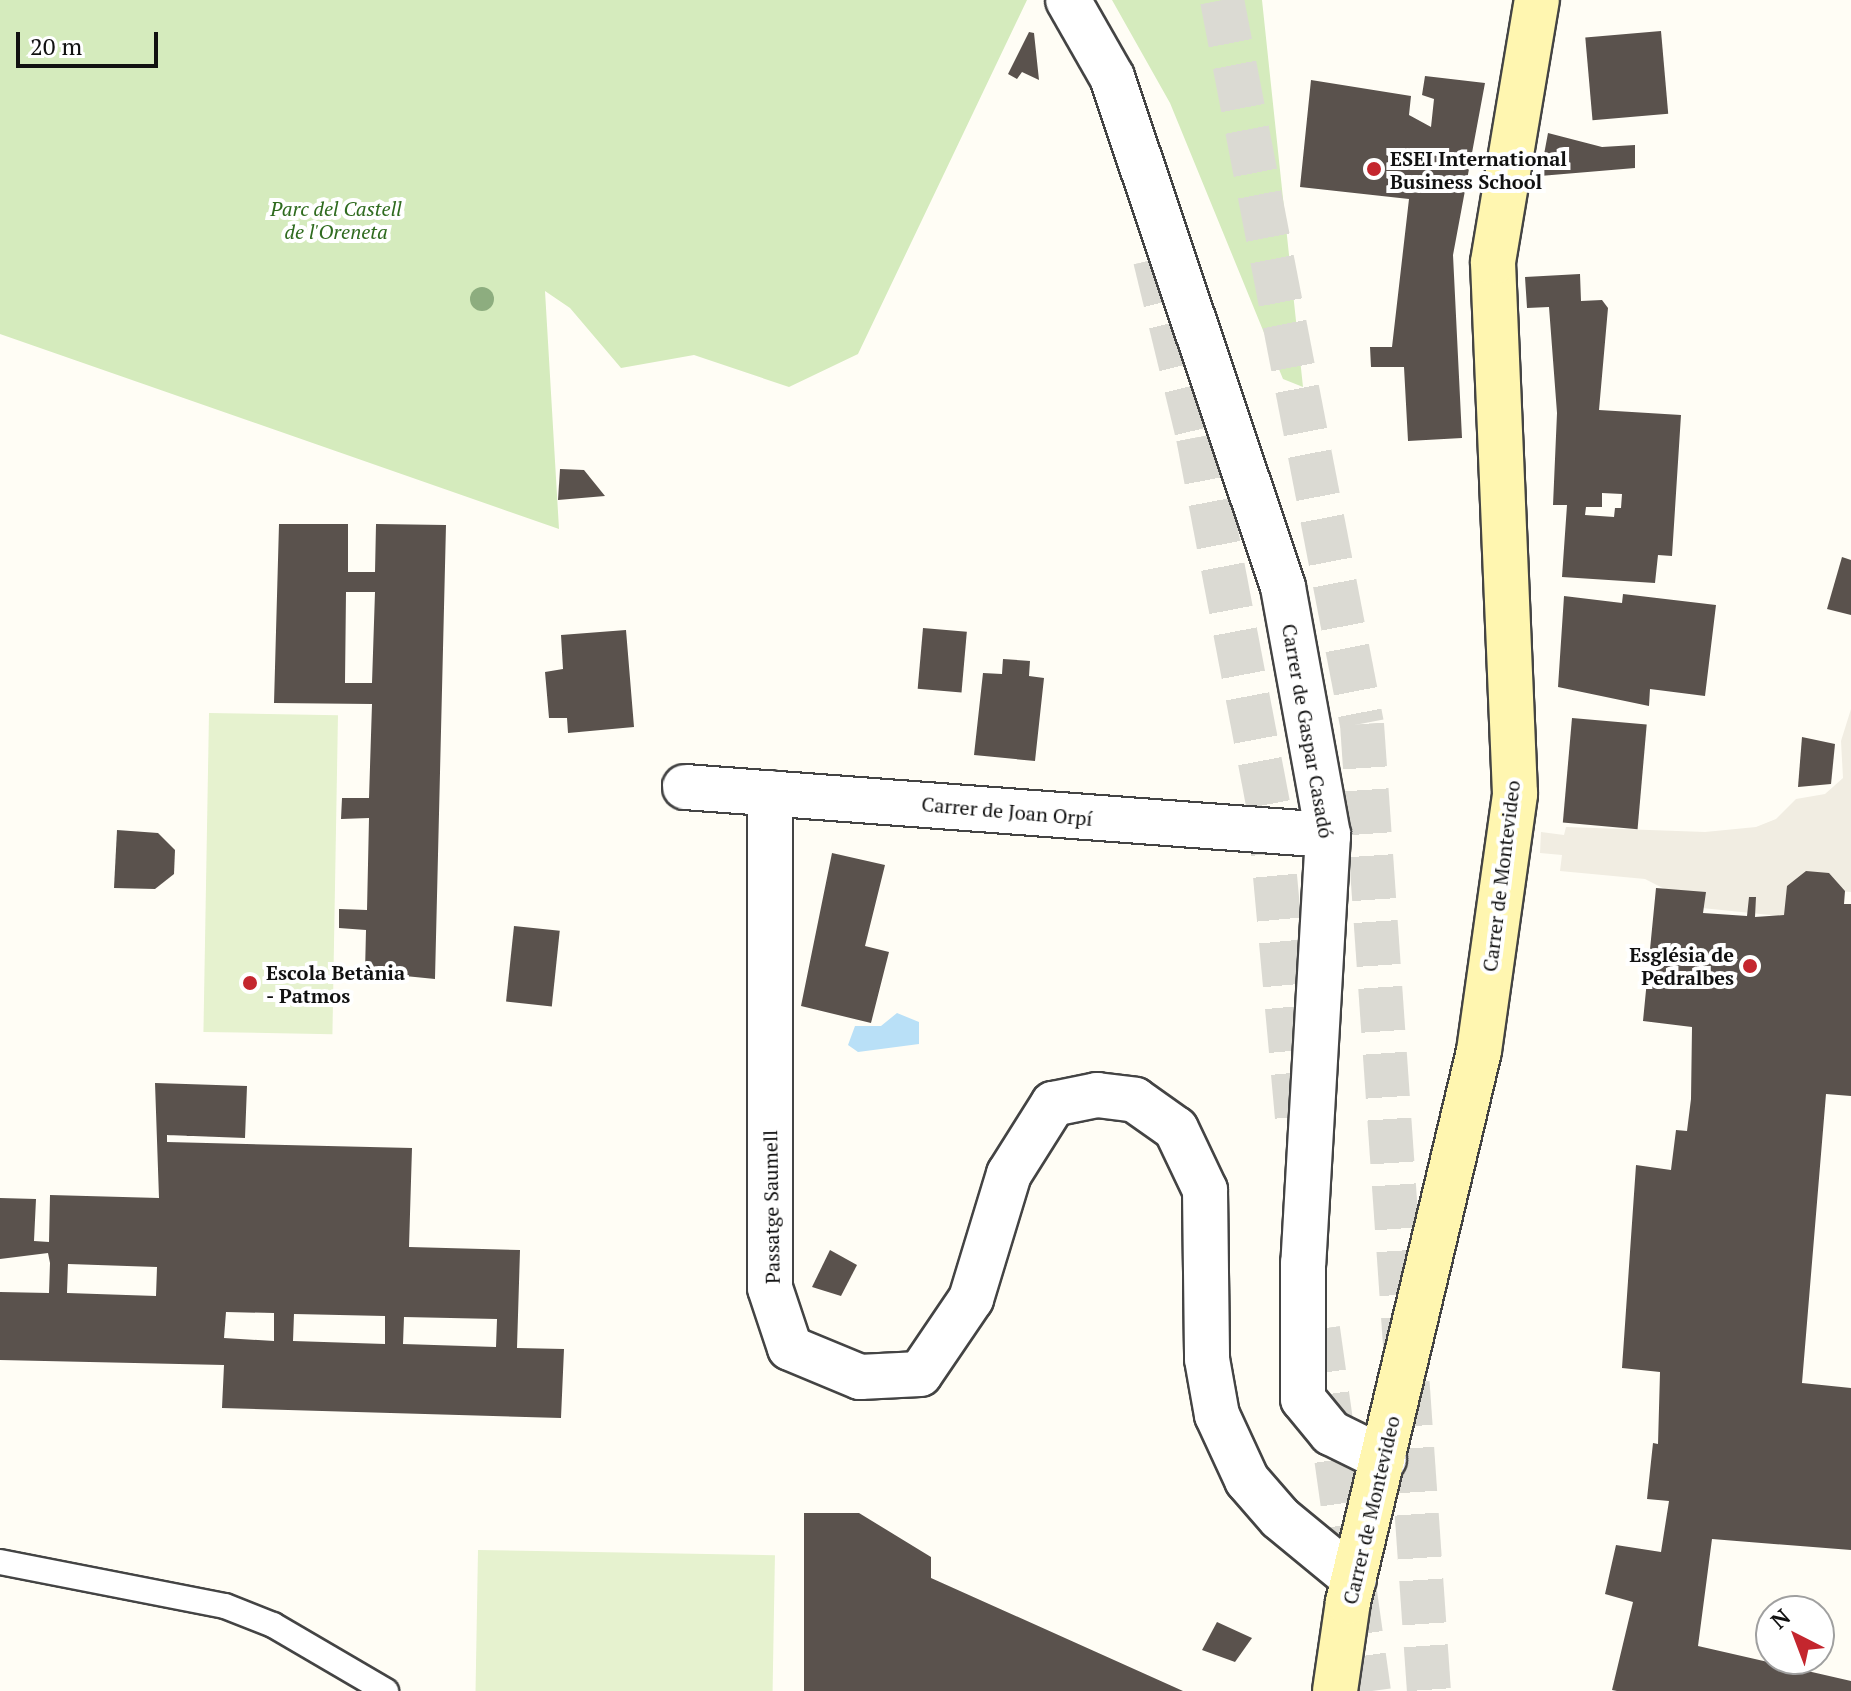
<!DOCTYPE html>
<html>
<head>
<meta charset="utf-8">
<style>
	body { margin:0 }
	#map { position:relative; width:1851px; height:1691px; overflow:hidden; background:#fffdf5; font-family:"PT Serif",serif }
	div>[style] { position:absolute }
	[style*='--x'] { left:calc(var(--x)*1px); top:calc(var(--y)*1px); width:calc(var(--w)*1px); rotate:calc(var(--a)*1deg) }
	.green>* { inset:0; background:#d5ebbd }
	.pitch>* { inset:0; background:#e6f2cf; transform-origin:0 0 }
	.plaza>* { inset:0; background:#f1ede2 }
	.water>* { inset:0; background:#b9e0f7 }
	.building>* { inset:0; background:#5a524d; transform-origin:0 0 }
	.highway-tunnel>* { height:44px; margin-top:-22px; transform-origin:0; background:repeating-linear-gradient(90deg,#dbdad3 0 44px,transparent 0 66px) }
	.roads { filter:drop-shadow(2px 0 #444) drop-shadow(-2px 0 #444) drop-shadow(0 2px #444) drop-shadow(0 -2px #444) }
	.lane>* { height:24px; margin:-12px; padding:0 12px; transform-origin:12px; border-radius:12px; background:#fff }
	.street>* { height:44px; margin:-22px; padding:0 22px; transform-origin:22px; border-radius:22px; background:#fff }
	.secondary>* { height:44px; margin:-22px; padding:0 22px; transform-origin:22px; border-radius:22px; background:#fff6b0 }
	.trees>* { width:24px; height:24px; margin:-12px; border-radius:50%; background:#8dad7f }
	.dots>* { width:22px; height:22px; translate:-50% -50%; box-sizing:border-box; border:4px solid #fff; border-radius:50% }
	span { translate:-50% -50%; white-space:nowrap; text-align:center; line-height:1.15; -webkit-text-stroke:8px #fff; paint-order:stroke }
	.poi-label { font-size:20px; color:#111; font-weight:700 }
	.left { translate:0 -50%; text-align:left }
	.right { translate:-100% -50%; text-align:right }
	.park-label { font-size:20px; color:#2f6b1f; font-style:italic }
	.street-label { font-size:20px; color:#111 }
	.north { position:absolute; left:1755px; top:1595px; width:80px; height:80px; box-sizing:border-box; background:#fff; border:2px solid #a0a0a0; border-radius:50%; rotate:318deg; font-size:22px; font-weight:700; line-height:32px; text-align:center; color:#111 }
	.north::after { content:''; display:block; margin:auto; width:28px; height:36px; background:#c4262e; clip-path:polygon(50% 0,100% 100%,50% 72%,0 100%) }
	.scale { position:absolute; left:16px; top:32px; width:142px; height:36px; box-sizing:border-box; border:4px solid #111; border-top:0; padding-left:10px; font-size:24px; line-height:28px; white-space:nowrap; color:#111; -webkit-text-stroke:6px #fff; paint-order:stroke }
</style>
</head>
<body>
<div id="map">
	<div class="green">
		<i style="clip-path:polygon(0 0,1027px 0,858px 354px,789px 387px,694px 355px,621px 368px,570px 308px,545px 291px,559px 529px,0 334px)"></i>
		<i style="clip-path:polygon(1112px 0,1262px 0,1303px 387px,1283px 379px,1170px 103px)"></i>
	</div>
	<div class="pitch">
		<i style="left:209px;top:713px;width:129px;height:319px;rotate:1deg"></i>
		<i style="left:478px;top:1550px;width:297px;height:141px;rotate:1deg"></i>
	</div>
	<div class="plaza">
		<i style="clip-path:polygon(1851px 709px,1851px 892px,1839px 891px,1801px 918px,1702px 908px,1645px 879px,1560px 871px,1562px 855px,1540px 853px,1541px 832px,1564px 835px,1566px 827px,1705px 832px,1756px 827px,1776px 819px,1796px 799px,1825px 794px,1843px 778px,1841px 741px)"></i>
	</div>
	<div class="water">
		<i style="clip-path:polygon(897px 1013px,919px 1022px,919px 1044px,858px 1052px,848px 1045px,855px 1026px,881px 1026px)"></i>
	</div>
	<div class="building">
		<i style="left:1661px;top:31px;width:83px;height:76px;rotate:85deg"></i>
		<i style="clip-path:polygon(1029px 32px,1034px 33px,1039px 80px,1022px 72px,1017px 79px,1008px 74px)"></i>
		<i style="clip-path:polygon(1425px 76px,1485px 83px,1453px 255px,1462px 438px,1408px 441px,1404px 367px,1371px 367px,1370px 347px,1392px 347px,1409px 199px,1300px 187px,1311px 80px,1411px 96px,1409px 115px,1431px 127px,1434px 99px,1422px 95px)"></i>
		<i style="clip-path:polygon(1548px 133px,1602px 147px,1635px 145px,1635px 168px,1540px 176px)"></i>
		<i style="clip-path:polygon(evenodd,1580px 274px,1581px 301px,1602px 300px,1608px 308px,1599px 410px,1681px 415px,1672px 556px,1658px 555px,1655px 583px,1562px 577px,1567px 505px,1553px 505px,1557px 413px,1549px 307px,1527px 308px,1525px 277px,1580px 274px,1602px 493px,1622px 494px,1621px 508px,1615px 508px,1614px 517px,1585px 515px,1586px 507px,1602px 507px,1602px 493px)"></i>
		<i style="clip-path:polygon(560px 469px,584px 470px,605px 496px,558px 500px)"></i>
		<i style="clip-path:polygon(evenodd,279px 524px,348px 524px,348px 572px,375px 572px,376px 524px,446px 525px,435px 979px,365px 972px,366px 930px,339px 928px,339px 909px,367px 910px,369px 818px,341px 819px,342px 798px,369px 798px,372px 704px,274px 703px,279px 524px,346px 592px,375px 592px,372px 683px,345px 683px,346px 592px)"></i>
		<i style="clip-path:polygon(1842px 557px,1851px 560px,1851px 615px,1827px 609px)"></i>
		<i style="clip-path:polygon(1623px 594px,1716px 605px,1705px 696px,1650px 689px,1649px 706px,1558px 687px,1564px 596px,1622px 603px)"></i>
		<i style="left:923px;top:628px;width:44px;height:61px;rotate:5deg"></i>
		<i style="clip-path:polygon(626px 630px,634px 727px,568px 733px,567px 718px,549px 718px,545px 672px,563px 669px,561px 635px)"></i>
		<i style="clip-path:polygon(1003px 659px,1030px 661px,1029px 676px,1044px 678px,1035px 761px,974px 755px,983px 673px,1002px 674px)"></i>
		<i style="left:1572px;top:718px;width:75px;height:105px;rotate:5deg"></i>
		<i style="clip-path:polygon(1802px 737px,1835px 744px,1831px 784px,1798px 787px)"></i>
		<i style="clip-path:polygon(117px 830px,158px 833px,175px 850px,174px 874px,155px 889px,114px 888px)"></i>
		<i style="clip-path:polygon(832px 853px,885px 865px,865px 946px,889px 952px,871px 1023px,801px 1006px)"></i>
		<i style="clip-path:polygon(1806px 871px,1829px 873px,1845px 891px,1844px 904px,1851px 904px,1851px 1096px,1826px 1094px,1802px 1383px,1851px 1388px,1851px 1550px,1712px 1539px,1698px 1646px,1851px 1681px,1851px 1691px,1617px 1691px,1612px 1690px,1633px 1602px,1605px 1594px,1616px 1545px,1661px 1552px,1669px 1501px,1647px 1499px,1653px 1443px,1658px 1444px,1660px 1372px,1622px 1368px,1636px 1165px,1671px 1170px,1676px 1130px,1687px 1131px,1691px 1099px,1692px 1027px,1643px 1021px,1656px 888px,1706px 892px,1703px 913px,1747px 916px,1749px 897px,1756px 897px,1755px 917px,1784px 915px,1787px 886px)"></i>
		<i style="left:514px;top:926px;width:46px;height:76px;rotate:6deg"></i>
		<i style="clip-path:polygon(evenodd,155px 1083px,247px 1086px,245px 1138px,167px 1135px,167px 1142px,412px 1148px,409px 1247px,520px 1250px,517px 1348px,564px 1349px,561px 1418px,222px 1408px,224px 1365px,0 1360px,0 1292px,49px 1293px,50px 1263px,48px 1253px,0 1259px,0 1198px,36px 1199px,34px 1241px,49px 1242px,50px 1195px,159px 1198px,155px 1083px,68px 1264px,157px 1267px,156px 1296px,67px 1293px,68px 1264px,155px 1083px,226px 1312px,274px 1313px,274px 1341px,224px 1338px,226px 1312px,155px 1083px,294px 1314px,385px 1316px,385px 1344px,293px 1341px,294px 1314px,155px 1083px,404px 1317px,497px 1319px,496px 1347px,403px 1344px,404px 1317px)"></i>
		<i style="clip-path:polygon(830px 1250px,857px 1265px,841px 1296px,812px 1287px)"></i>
		<i style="clip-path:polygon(804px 1513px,859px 1513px,931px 1557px,931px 1578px,1183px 1691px,804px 1691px)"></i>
		<i style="clip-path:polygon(1217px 1622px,1252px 1638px,1235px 1662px,1202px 1650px)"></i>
	</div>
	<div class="highway-tunnel">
		<i style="--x:1222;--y:0;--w:737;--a:79.06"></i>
		<i style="--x:1362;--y:724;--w:969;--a:86.04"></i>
		<i style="--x:1155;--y:259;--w:183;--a:76.4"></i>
		<i style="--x:1198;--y:437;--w:380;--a:79.2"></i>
		<i style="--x:1269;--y:810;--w:320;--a:84.8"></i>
		<i style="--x:1318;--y:1329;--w:366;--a:82"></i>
	</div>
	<div class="roads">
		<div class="lane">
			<i style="--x:0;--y:1562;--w:229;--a:11.1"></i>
			<i style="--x:225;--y:1606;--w:52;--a:21.6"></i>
			<i style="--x:273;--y:1625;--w:131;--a:30.3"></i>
		</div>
		<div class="street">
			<i style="--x:1068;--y:0;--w:89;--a:60.3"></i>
			<i style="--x:1112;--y:77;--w:538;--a:71.46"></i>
			<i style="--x:1283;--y:587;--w:252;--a:79.7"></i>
			<i style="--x:1328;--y:835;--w:429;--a:93.3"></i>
			<i style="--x:1303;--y:1263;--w:136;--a:90"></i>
			<i style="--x:1303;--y:1399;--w:44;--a:50.5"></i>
			<i style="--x:1331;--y:1433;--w:59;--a:26.1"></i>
			<i style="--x:685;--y:787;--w:645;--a:4.27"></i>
			<i style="--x:770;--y:793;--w:495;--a:90"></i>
			<i style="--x:770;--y:1288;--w:63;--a:71.6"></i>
			<i style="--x:790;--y:1348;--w:76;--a:22.5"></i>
			<i style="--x:860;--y:1377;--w:60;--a:-2.9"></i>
			<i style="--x:920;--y:1374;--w:91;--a:-55.8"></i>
			<i style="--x:971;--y:1299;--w:131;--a:-73.1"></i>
			<i style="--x:1009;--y:1174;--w:83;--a:-57.8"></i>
			<i style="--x:1053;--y:1104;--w:45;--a:-11.6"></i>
			<i style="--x:1097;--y:1095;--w:38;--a:7"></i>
			<i style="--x:1135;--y:1100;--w:50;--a:35.3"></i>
			<i style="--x:1176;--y:1129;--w:68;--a:64.6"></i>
			<i style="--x:1205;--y:1190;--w:169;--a:89.3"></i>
			<i style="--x:1207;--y:1359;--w:57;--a:79.9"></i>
			<i style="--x:1217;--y:1415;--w:72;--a:65.2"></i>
			<i style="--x:1247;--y:1480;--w:50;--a:49"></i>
			<i style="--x:1280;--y:1518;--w:96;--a:39.5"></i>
		</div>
		<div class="secondary">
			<i style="--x:1335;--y:1691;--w:90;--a:-81.7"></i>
			<i style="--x:1348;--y:1602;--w:566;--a:-76.63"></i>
			<i style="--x:1479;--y:1051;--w:260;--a:-82"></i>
			<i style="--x:1515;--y:794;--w:532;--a:-92.37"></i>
			<i style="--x:1493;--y:262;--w:266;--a:-80.5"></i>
		</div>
	</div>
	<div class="trees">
		<i style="left:482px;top:299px"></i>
	</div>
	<div class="dots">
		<i style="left:1374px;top:169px;background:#c4262e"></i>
		<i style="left:1750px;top:966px;background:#c4262e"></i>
		<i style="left:250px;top:983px;background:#c4262e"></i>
	</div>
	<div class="poi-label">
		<span class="left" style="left:1390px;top:170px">ESEI International<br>Business School</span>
		<span class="right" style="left:1734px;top:966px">Església de<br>Pedralbes</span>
		<span class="left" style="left:266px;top:984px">Escola Betània<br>- Patmos</span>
	</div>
	<div class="park-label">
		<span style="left:336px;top:220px">Parc del Castell<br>de l'Oreneta</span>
	</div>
	<div class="street-label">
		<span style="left:1308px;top:731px;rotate:80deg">Carrer de Gaspar Casadó</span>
		<span style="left:1007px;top:811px;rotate:5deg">Carrer de Joan Orpí</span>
		<span style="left:1501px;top:876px;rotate:-83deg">Carrer de Montevideo</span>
		<span style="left:771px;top:1207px;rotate:-91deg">Passatge Saumell</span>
		<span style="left:1371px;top:1510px;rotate:-77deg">Carrer de Montevideo</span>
	</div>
	<div class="north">N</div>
	<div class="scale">20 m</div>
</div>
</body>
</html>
